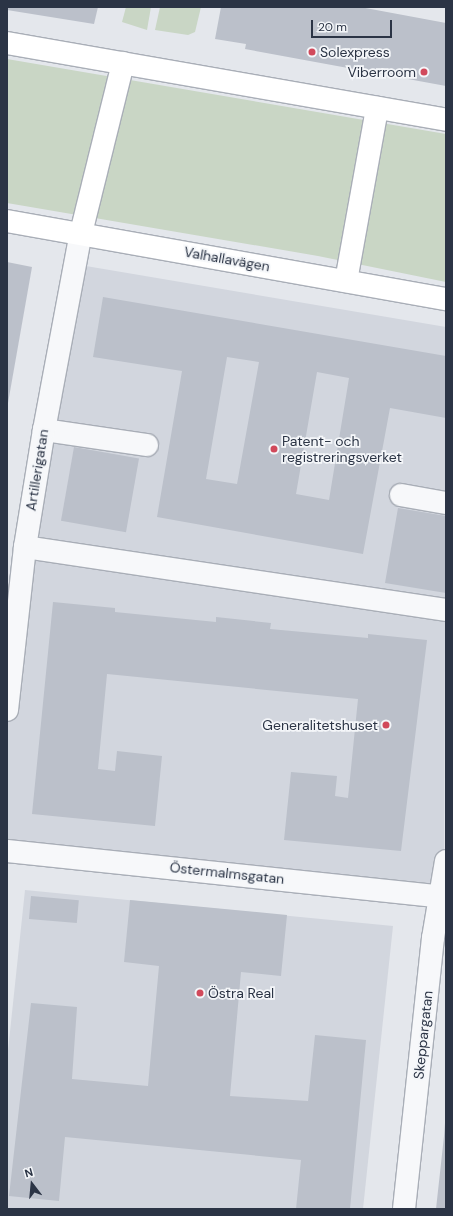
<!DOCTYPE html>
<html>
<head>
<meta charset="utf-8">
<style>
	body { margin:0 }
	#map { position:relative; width:453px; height:1216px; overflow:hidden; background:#e4e7ec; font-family:"DM Sans",sans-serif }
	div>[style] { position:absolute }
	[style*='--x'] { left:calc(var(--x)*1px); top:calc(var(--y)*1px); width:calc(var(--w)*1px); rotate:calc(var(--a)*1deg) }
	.built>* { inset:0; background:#d2d6de }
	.green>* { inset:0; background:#c9d6c5 }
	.building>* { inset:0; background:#bbc0ca; transform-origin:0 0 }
	.roads { filter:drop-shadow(1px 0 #a9aeb7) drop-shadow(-1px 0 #a9aeb7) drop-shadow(0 1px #a9aeb7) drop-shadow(0 -1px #a9aeb7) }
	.minor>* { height:22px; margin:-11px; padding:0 11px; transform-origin:11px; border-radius:11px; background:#f7f8fa }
	.major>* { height:22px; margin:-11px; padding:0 11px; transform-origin:11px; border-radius:11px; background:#fff }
	.dots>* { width:11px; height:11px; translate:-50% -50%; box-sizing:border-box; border:2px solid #f4f6f9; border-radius:50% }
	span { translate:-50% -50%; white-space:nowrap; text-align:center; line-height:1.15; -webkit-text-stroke:3.5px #f4f6f9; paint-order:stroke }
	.poi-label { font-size:14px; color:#2b3445 }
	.left { translate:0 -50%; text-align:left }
	.right { translate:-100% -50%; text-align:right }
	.street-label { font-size:14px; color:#2b3445 }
	.frame { position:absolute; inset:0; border:8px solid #2b3445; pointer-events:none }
	.north { position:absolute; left:12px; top:1164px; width:40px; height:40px; -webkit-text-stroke:3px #f4f6f9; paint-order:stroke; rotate:344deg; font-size:11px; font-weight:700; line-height:16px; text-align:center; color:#2b3445 }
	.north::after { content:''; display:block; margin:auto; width:14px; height:18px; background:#2b3445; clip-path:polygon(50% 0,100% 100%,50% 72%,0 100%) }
	.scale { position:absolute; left:311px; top:20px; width:81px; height:18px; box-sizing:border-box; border:2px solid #2b3445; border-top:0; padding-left:5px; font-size:12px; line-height:14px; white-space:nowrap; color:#2b3445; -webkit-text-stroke:3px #f4f6f9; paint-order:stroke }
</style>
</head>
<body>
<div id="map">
	<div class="built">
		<i style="clip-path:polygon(80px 265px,446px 327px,444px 894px,7px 853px,7px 672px)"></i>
		<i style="clip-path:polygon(25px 890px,393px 926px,363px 1209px,7px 1209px,7px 1060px)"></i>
	</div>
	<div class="green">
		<i style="clip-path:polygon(126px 7px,151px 7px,147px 30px,122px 22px)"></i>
		<i style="clip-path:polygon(160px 7px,201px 7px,195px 32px,188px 35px,155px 30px)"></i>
		<i style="clip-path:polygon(7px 59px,446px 134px,446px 282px,318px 256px,7px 203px)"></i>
	</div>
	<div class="building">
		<i style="clip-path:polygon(7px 7px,98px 7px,94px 24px,7px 10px)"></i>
		<i style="clip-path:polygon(221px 7px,360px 7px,446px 23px,446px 86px,245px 49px,246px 44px,215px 39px)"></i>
		<i style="clip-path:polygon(7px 262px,32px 267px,8px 403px,7px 403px)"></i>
		<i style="clip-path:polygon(evenodd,103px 297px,446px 356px,446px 418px,390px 408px,363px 554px,157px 517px,182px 371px,93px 357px,103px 297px,227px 357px,259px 362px,237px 484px,206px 479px,227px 357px,103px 297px,317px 372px,349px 378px,329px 500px,296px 494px,317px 372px)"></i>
		<i style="left:74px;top:447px;width:66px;height:75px;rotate:10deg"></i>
		<i style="clip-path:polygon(398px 508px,446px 516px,446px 593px,385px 583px)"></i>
		<i style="clip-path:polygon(53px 602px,115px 608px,115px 612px,216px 622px,216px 617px,271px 623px,270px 629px,368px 638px,368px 634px,427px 640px,401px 851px,284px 840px,291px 772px,337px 776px,335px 796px,348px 798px,358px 699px,107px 674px,98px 769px,115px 771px,117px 751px,162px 756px,155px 826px,32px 814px)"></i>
		<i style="left:31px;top:896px;width:48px;height:23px;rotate:5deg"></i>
		<i style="clip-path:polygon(130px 900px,287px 915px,281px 976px,241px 972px,230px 1096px,308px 1101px,315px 1035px,366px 1040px,350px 1209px,296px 1209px,301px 1160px,65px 1137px,59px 1201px,9px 1196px,31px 1003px,77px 1007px,72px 1079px,148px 1086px,159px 966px,124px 962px)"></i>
		<i style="clip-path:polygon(445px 1123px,446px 1209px,436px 1209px,444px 1136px)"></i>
	</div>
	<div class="roads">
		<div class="minor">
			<i style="--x:44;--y:430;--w:104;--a:8.3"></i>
			<i style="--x:401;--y:495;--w:46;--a:10.1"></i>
			<i style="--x:25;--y:547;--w:426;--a:8.5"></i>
			<i style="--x:7;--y:710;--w:164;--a:-83.7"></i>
			<i style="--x:25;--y:547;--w:119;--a:-80.8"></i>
			<i style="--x:44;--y:430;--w:200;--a:-79.4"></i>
			<i style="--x:7;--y:851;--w:441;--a:6"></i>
			<i style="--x:404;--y:1209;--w:273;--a:-83.9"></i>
			<i style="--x:433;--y:938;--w:78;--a:-80.4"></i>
		</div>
		<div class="major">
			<i style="--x:7;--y:43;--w:446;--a:9.9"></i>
			<i style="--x:7;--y:221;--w:446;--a:10.1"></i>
			<i style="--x:81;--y:233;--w:175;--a:-76.1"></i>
			<i style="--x:346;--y:281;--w:176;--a:-79.8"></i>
		</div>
	</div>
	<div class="dots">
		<i style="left:312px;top:52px;background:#d1495b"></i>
		<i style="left:424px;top:72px;background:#d1495b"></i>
		<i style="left:274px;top:449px;background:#d1495b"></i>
		<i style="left:386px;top:725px;background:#d1495b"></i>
		<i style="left:200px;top:993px;background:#d1495b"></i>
	</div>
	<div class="poi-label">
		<span class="left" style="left:320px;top:52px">Solexpress</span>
		<span class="right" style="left:416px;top:72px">Viberroom</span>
		<span class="left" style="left:282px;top:449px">Patent- och<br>registreringsverket</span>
		<span class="right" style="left:378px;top:725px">Generalitetshuset</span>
		<span class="left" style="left:208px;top:993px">Östra Real</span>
	</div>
	<div class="street-label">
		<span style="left:227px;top:259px;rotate:10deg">Valhallavägen</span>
		<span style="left:37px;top:470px;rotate:-81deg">Artillerigatan</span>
		<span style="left:227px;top:873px;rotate:6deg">Östermalmsgatan</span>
		<span style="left:423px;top:1035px;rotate:-84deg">Skeppargatan</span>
	</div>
	<div class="frame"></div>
	<div class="north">N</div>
	<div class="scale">20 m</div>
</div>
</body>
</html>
